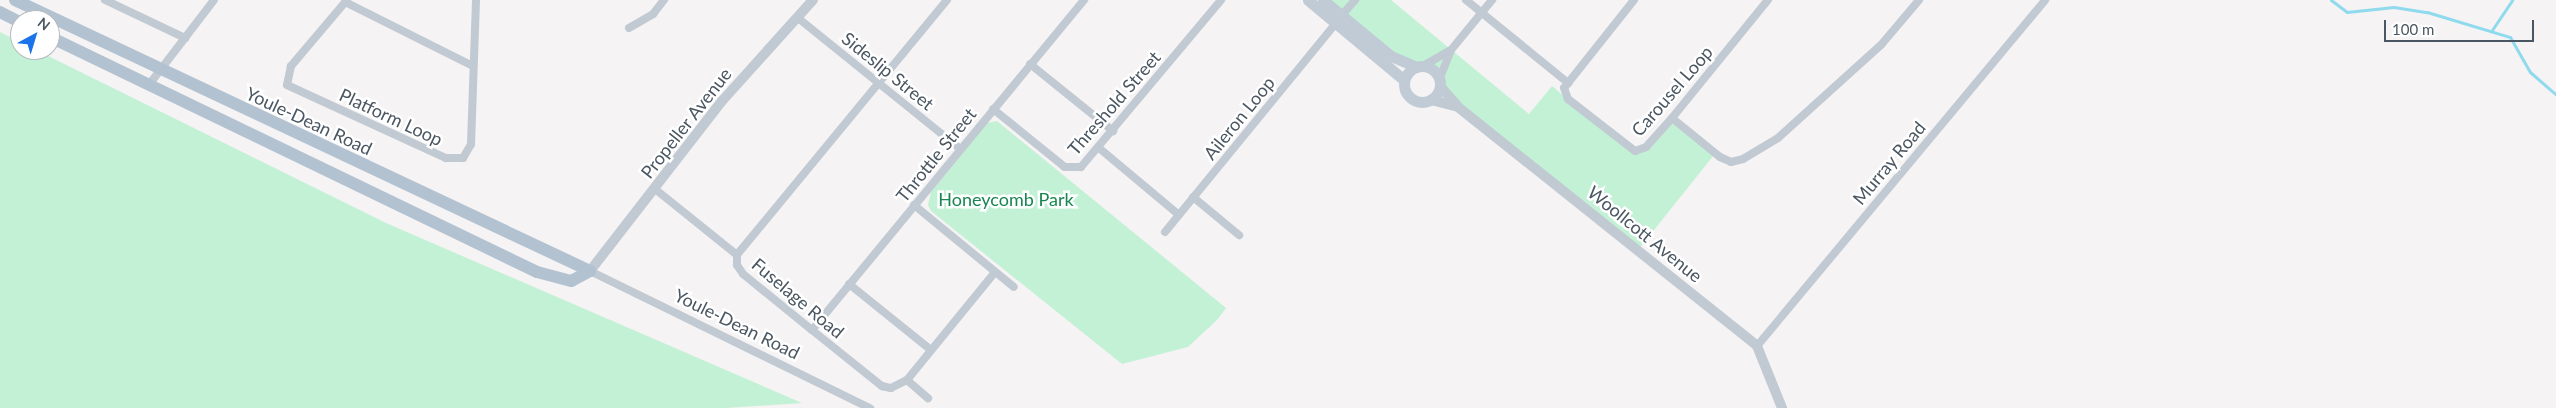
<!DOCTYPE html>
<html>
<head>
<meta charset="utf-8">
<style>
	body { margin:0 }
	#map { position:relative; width:2556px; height:408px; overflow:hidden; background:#f5f3f3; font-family:Lato,sans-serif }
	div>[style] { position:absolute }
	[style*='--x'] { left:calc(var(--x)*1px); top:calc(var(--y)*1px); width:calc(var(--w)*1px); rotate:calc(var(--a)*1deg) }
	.green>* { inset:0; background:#c3f1d5 }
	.stream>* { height:3px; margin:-1.5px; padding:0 1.5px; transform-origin:1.5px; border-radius:1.5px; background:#90daee }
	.minor>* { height:8px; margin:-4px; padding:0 4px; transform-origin:4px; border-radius:4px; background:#c1cad2 }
	.tertiary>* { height:10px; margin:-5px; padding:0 5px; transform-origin:5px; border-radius:5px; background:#c1cad2 }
	.secondary>* { height:11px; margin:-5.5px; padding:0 5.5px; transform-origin:5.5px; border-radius:5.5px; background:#c1cbd6 }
	.secondary>.ring { margin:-5.5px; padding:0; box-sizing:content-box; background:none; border:11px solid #c1cbd6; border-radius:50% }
	.primary>* { height:12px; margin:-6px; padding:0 6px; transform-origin:6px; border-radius:6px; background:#b3c2d1 }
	span { translate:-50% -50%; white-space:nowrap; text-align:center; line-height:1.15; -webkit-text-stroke:5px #fff; paint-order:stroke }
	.street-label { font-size:18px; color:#4a5661 }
	.park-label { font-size:18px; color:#17864f }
	.north { position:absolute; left:10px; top:10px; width:50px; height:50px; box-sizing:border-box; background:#fff; border:1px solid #b7bbc0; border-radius:50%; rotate:39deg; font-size:14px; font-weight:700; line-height:20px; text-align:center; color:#4a5661 }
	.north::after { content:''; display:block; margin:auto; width:18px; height:22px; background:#1a73e8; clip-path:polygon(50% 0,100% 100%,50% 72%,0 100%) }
	.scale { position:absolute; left:2384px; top:20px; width:150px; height:22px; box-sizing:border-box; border:2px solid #4a5661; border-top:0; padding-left:6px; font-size:15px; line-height:18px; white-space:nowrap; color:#4a5661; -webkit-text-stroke:4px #fff; paint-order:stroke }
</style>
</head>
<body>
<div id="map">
	<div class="green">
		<i style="clip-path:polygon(1323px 0,1391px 0,1529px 114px,1552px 86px,1630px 151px,1641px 151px,1672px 118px,1714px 155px,1638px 250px,1458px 107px,1434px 71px,1393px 57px)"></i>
		<i style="clip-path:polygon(0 32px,20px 42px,20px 50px,36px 50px,386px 223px,802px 403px,726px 408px,0 408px)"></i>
		<i style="clip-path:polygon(997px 121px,1226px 308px,1217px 320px,1188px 347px,1122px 364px,931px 211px,928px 205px,931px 192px,987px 123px)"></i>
	</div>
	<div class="stream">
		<i style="--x:2331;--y:0;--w:20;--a:37"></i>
		<i style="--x:2347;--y:12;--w:47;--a:-6.1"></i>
		<i style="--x:2394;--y:7;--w:33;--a:9"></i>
		<i style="--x:2427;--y:12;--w:87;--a:16.8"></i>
		<i style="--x:2510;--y:37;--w:40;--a:60.3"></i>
		<i style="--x:2530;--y:72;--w:35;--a:41"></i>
		<i style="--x:2492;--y:30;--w:36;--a:-56"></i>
	</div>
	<div class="minor">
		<i style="--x:105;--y:0;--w:89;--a:25.4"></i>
		<i style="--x:347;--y:0;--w:87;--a:130.3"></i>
		<i style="--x:291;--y:66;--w:19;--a:102"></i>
		<i style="--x:287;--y:85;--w:175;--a:24.7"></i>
		<i style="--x:446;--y:158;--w:17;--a:0"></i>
		<i style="--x:463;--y:158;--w:16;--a:-60"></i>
		<i style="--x:471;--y:144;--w:144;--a:-88"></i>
		<i style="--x:947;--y:0;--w:330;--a:129.5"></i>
		<i style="--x:737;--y:255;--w:10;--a:90"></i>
		<i style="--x:737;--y:265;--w:11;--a:56"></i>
		<i style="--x:743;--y:274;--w:89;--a:39.1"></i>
		<i style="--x:812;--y:330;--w:90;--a:38.7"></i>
		<i style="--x:882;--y:386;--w:9;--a:13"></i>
		<i style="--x:891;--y:388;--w:18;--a:-27"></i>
		<i style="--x:907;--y:380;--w:139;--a:-50.8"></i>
		<i style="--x:1466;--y:0;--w:132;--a:39.1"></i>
		<i style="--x:1634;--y:0;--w:112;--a:128.5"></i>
		<i style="--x:1564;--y:88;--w:12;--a:70"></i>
		<i style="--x:1568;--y:99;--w:85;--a:37.8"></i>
		<i style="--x:1635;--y:151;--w:12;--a:-20"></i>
		<i style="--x:1646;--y:147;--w:39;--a:-48"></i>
		<i style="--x:1672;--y:118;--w:152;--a:-50.9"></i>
		<i style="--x:345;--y:2;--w:143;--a:26.6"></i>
		<i style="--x:1342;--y:15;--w:20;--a:-49"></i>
		<i style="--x:798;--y:18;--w:207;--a:38.9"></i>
		<i style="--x:629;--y:28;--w:28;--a:-30"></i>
		<i style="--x:653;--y:14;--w:18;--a:-52"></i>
		<i style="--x:1030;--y:64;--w:107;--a:38.9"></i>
		<i style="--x:1423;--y:66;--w:30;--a:-30"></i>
		<i style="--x:1439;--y:80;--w:32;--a:-68"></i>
		<i style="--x:1451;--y:50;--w:65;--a:-50.6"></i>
		<i style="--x:148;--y:86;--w:108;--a:-52.5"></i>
		<i style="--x:993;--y:109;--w:92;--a:38.9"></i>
		<i style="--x:1065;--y:167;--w:16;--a:0"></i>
		<i style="--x:1081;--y:167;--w:218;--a:-50"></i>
		<i style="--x:1672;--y:118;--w:62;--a:39.1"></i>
		<i style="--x:1720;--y:157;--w:12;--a:24"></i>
		<i style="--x:1731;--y:162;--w:12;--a:-14"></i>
		<i style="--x:1743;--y:159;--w:41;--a:-31"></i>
		<i style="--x:1778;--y:138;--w:139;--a:-42.1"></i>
		<i style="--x:1881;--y:45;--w:59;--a:-49.8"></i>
		<i style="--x:1099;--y:148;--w:104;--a:39.9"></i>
		<i style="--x:655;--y:189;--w:105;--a:38.8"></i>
		<i style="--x:1193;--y:197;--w:60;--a:39.6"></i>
		<i style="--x:914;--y:205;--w:129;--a:39.4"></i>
		<i style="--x:1165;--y:232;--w:270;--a:-50.7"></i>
		<i style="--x:590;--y:271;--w:312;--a:26.1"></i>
		<i style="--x:849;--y:284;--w:105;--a:38.8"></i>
		<i style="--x:812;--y:330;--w:428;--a:-50.5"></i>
		<i style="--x:1757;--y:346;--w:450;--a:-50.2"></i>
		<i style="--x:907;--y:380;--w:28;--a:41"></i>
	</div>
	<div class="tertiary">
		<i style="--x:1440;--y:86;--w:28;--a:49"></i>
		<i style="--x:1458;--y:107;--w:383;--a:38.6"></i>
		<i style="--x:1757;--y:346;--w:67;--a:68"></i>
		<i style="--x:1431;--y:100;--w:25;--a:14"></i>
		<i style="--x:590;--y:271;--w:215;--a:-52.2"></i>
		<i style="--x:722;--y:101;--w:136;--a:-48"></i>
	</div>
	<div class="secondary">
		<i style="--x:1308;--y:0;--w:125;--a:39.8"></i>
		<i style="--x:1323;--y:0;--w:88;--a:39.5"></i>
		<i style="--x:1391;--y:56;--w:28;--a:23"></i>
		<i class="ring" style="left:1404px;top:66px;width:25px;height:25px"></i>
	</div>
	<div class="primary">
		<i style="--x:15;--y:0;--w:636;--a:25.23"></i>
		<i style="--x:590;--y:271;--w:21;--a:152"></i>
		<i style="--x:571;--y:281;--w:35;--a:-165"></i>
		<i style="--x:537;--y:272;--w:541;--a:-154.24"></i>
		<i style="--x:0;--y:12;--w:22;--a:27"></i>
	</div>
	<div class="street-label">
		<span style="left:888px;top:71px;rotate:39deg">Sideslip Street</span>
		<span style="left:1672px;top:91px;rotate:-49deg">Carousel Loop</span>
		<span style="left:1114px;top:103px;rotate:-49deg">Threshold Street</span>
		<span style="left:391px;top:117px;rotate:25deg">Platform Loop</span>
		<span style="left:1239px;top:118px;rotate:-51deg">Aileron Loop</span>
		<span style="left:309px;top:121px;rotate:25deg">Youle-Dean Road</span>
		<span style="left:686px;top:123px;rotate:-52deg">Propeller Avenue</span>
		<span style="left:936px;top:155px;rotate:-51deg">Throttle Street</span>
		<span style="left:1889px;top:163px;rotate:-50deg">Murray Road</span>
		<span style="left:1645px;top:234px;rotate:39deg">Woollcott Avenue</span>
		<span style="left:798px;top:298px;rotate:40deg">Fuselage Road</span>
		<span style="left:737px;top:324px;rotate:26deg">Youle-Dean Road</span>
	</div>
	<div class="park-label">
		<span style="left:1006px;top:199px">Honeycomb Park</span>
	</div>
	<div class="north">N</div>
	<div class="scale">100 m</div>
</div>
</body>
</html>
